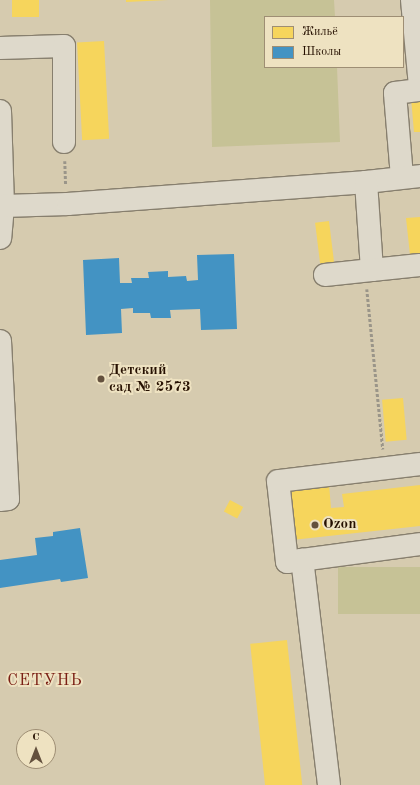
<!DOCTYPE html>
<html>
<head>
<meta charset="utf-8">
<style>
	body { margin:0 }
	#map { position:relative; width:420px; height:785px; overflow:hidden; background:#d6cbaf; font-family:"Old Standard TT",serif }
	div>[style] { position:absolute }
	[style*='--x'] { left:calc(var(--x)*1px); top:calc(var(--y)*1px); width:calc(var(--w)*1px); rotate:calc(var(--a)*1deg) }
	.green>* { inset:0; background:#c6c296; transform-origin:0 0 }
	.homes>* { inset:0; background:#f6d55c; transform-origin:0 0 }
	.schools>* { inset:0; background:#4393c3 }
	.path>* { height:2.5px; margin-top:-1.25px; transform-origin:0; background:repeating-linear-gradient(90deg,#9a9589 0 3px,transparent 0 5px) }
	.roads { filter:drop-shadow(1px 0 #877f6e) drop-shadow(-1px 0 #877f6e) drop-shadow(0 1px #877f6e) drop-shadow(0 -1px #877f6e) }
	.minor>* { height:22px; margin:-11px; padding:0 11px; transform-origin:11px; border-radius:11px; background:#ded9cb }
	.dots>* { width:11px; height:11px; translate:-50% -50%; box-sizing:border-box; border:2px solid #eee2c1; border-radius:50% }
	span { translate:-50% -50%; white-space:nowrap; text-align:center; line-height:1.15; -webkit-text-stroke:4px #eee2c1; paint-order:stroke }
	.poi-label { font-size:15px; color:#261001; font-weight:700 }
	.left { translate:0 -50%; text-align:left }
	.neighbourhood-label { font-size:16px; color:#7a1f14; letter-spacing:1px }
	.legend { position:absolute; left:264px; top:16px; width:140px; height:52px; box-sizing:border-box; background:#eee2c1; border:1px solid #9e8e74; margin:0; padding:5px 7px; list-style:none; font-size:12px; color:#261001 }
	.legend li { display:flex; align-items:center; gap:8px; height:20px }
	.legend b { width:20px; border:1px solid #9e8e74 }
	.north { position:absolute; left:16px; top:729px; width:40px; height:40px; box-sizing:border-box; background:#eee2c1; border:1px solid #9e8e74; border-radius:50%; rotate:0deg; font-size:11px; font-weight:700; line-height:16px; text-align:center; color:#261001 }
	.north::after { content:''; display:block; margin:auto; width:14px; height:18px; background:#64513e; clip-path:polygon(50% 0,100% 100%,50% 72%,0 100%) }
</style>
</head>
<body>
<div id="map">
	<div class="green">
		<i style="clip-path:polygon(210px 0,334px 0,335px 17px,265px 17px,265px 67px,337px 67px,340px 142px,212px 147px)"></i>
		<i style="left:420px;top:567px;width:47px;height:82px;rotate:90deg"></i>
	</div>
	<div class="homes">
		<i style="left:12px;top:0;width:27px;height:17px"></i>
		<i style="clip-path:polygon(126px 0,168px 0,126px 2px)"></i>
		<i style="left:104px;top:41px;width:98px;height:27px;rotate:87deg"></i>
		<i style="clip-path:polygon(420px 97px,420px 132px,414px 132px,411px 98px)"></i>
		<i style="clip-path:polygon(420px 217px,420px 254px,410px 255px,406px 218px)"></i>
		<i style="left:329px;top:221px;width:41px;height:14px;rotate:83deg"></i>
		<i style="left:403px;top:398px;width:42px;height:21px;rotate:85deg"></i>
		<i style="clip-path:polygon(329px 484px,331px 508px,344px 507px,342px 494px,420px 485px,420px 526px,292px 540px,287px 488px)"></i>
		<i style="left:230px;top:500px;width:15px;height:13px;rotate:28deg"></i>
		<i style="left:287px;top:640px;width:146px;height:37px;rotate:84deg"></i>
	</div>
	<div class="schools">
		<i style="clip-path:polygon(234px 254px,237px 329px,201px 330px,200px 309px,170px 310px,171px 318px,151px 318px,150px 313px,133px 313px,133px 308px,121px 309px,122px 333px,86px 335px,83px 260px,119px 258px,120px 283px,132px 283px,131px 278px,149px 278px,148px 272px,168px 271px,168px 277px,186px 276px,187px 281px,198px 280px,197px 255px)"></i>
		<i style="clip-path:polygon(80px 528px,88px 578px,61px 582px,60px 579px,0 588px,0 560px,37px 555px,35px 538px,53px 536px,53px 532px)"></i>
	</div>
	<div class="path">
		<i style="--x:65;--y:161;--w:23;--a:88"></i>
		<i style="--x:367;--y:289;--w:161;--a:84.3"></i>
	</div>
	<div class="roads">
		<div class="minor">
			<i style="--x:412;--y:0;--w:86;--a:84.7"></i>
			<i style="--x:0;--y:48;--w:64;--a:-1.8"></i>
			<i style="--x:64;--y:46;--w:96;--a:90"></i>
			<i style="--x:0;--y:111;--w:95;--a:88.2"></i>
			<i style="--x:3;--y:206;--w:32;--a:95"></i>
			<i style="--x:402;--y:177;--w:84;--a:-94.8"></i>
			<i style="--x:395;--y:93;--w:25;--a:-7"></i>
			<i style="--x:366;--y:182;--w:54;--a:-6.3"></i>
			<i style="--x:3;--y:206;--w:65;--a:-1.8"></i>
			<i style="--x:68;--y:204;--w:299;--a:-4.2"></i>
			<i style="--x:366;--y:182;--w:88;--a:86.1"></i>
			<i style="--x:372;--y:270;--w:48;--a:-5.9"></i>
			<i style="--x:325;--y:275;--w:47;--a:-6.1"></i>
			<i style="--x:0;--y:341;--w:158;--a:87.1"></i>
			<i style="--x:8;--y:499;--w:8;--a:173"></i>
			<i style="--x:302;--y:560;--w:119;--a:-7.7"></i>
			<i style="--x:329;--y:785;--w:227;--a:-96.8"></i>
			<i style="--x:302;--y:560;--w:15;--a:172"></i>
			<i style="--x:287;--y:562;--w:81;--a:-96.3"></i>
			<i style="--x:278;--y:481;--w:143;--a:-6.8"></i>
		</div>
	</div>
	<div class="dots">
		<i style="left:101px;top:379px;background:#64513e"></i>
		<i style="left:315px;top:525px;background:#64513e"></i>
	</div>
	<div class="poi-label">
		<span class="left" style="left:109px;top:379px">Детский<br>сад № 2573</span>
		<span class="left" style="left:323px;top:525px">Ozon</span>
	</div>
	<div class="neighbourhood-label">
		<span style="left:45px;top:681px">СЕТУНЬ</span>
	</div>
	<ul class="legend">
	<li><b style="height:11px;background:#f6d55c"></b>Жильё</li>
	<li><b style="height:11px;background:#4393c3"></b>Школы</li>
	</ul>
	<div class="north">С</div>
</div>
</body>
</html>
